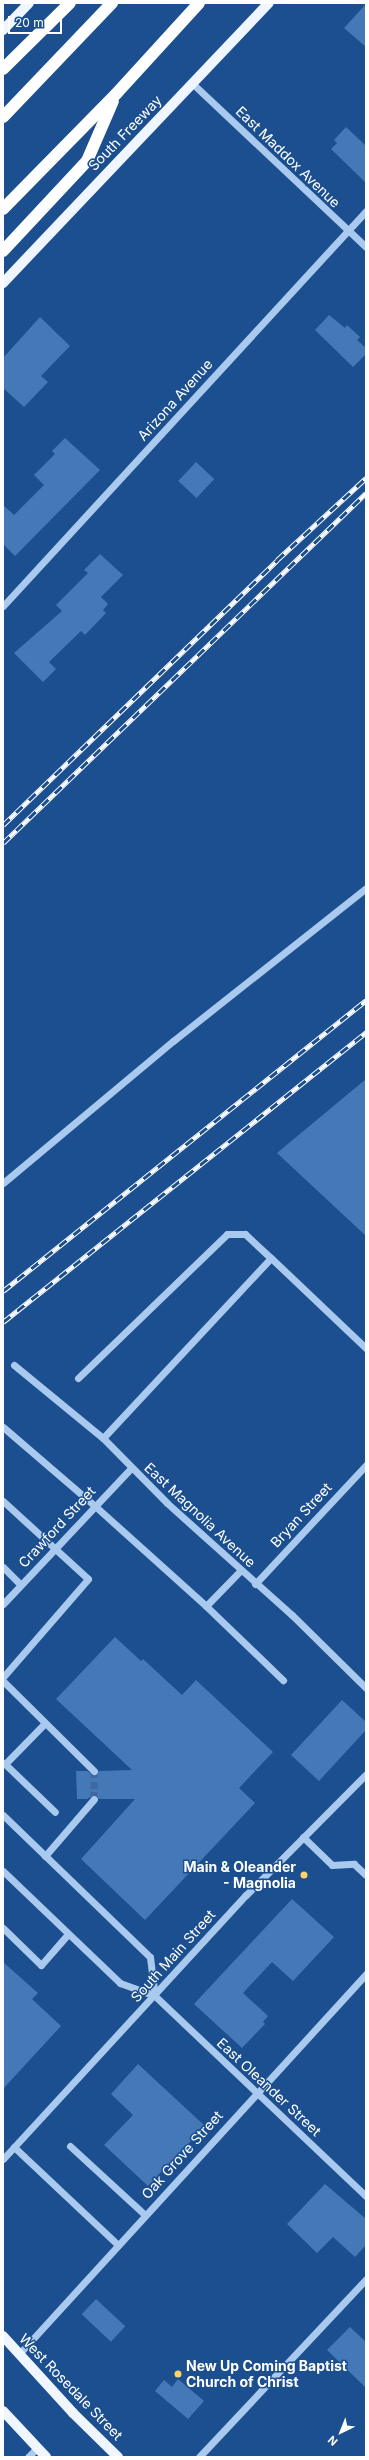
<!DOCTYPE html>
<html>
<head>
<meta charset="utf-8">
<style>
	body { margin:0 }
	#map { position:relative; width:369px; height:2460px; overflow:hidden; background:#1b4f8f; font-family:Inter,sans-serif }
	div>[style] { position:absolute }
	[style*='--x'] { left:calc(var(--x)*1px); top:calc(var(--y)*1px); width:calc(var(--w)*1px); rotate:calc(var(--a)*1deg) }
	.building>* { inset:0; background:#4478b7; transform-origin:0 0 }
	.minor-tunnel>* { height:7px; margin-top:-3.5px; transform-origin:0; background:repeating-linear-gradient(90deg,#3d69a0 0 7px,transparent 0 10.5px) }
	.minor>* { height:7px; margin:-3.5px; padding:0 3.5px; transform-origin:3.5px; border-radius:3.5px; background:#a9c9ee }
	.major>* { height:10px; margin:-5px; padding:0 5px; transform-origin:5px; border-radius:5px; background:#f0f6ff }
	.highway>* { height:12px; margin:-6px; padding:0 6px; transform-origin:6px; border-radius:6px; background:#fff }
	.rail>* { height:4.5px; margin-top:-2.25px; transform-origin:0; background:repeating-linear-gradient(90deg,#1b4f8f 0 9px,#fff 0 18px); box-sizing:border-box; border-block:1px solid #fff }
	.dots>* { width:11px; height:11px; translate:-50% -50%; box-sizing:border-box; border:2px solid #1b4f8f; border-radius:50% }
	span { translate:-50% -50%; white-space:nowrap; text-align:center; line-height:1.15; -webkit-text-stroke:3px #1b4f8f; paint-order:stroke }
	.street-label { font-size:14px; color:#fff }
	.poi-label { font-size:14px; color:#fff; font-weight:700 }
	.right { translate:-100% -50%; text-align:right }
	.left { translate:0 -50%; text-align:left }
	.frame { position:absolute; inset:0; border:4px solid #fff; pointer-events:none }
	.north { position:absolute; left:321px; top:2412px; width:40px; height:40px; -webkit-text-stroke:3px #1b4f8f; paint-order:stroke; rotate:223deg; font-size:11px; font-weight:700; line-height:16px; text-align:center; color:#fff }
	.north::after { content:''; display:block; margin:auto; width:14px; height:18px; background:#fff; clip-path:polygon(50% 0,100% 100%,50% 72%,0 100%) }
	.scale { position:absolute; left:8px; top:16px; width:54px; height:18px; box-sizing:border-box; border:2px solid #fff; border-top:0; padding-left:5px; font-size:12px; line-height:14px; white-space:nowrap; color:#fff; -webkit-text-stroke:3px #1b4f8f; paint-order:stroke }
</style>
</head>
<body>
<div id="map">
	<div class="building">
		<i style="clip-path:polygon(366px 4px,366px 47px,344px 28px)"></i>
		<i style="clip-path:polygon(346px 127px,366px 146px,366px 183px,331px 149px,337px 143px,334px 140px)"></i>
		<i style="clip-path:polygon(329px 315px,345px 328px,347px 325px,360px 337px,357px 340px,366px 348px,366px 354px,353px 367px,315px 330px)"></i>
		<i style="clip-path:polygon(40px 317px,70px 346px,41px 376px,48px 382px,24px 407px,3px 388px,3px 358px)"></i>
		<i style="clip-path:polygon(65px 438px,100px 470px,15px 556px,3px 544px,3px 505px,14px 515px,44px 485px,34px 475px,55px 454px,52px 451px)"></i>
		<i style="left:196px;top:462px;width:25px;height:26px;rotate:43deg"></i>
		<i style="clip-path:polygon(100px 554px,123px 575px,101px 597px,108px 604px,103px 610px,106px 613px,85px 635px,81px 631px,49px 662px,56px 669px,43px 682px,14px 653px,62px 611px,56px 605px,88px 573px,84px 570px)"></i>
		<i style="clip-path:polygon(366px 1079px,366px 1236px,277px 1153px)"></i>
		<i style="clip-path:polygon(115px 1637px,141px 1661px,143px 1659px,182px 1695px,196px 1680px,273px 1752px,239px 1788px,255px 1803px,145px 1920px,81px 1859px,135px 1799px,99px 1799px,95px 1794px,87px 1799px,77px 1799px,76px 1771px,87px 1771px,95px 1776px,99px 1771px,132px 1770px,56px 1699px)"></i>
		<i style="clip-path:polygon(342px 1700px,366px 1722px,366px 1730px,319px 1781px,291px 1755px)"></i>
		<i style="clip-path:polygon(292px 1899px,334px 1937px,293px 1981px,272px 1962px,243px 1993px,268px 2016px,263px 2022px,265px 2024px,242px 2048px,194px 2004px)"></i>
		<i style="clip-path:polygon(3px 1962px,38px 1993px,32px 1999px,61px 2026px,3px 2089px)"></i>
		<i style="clip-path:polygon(138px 2064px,205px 2126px,148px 2186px,104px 2145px,133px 2115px,111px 2094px)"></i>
		<i style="clip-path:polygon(325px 2184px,366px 2219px,366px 2245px,355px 2257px,333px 2237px,317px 2253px,287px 2224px)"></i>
		<i style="left:96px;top:2299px;width:40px;height:21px;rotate:43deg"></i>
		<i style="clip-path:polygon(350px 2327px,366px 2342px,366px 2388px,327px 2350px)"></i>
		<i style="clip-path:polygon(178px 2379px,204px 2401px,188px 2419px,155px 2391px,164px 2380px,172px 2387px)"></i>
	</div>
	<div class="minor-tunnel">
		<i style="--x:94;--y:1771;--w:28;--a:90"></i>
	</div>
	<div class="minor">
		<i style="--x:193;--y:84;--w:238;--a:43.3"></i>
		<i style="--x:3;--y:606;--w:536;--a:-47.42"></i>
		<i style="--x:3;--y:1183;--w:222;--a:-39.9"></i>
		<i style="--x:173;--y:1041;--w:246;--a:-38.4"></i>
		<i style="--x:14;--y:1365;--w:115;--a:39.4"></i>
		<i style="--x:103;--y:1438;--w:91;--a:45.4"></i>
		<i style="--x:167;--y:1503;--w:168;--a:41.9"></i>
		<i style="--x:292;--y:1615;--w:104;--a:44.6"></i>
		<i style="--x:78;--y:1378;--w:207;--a:-44"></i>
		<i style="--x:227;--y:1234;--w:18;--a:0"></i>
		<i style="--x:245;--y:1234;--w:35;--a:43"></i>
		<i style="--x:3;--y:1427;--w:121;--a:40.7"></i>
		<i style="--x:95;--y:1506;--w:149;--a:42"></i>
		<i style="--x:206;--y:1606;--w:50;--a:-45.8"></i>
		<i style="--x:103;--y:1438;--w:246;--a:-47"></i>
		<i style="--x:271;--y:1258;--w:131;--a:43.5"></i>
		<i style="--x:3;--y:1501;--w:115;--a:42.5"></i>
		<i style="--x:88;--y:1579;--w:130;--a:130.9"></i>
		<i style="--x:3;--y:1567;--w:25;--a:45"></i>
		<i style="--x:255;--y:1584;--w:163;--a:-47"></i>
		<i style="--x:3;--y:1604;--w:187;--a:-46.7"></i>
		<i style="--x:206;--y:1606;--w:107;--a:43.9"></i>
		<i style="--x:3;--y:1681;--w:128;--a:44.7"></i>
		<i style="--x:3;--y:1763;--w:2;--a:27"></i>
		<i style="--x:5;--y:1764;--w:57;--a:-45.7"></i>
		<i style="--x:5;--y:1764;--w:69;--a:43.8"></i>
		<i style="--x:3;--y:1815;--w:204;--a:44"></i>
		<i style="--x:150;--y:1957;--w:39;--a:83"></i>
		<i style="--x:303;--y:1837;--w:40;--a:44"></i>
		<i style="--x:332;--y:1865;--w:22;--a:-3"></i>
		<i style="--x:354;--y:1864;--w:16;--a:43"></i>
		<i style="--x:45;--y:1856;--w:75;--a:-49.3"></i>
		<i style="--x:3;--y:1871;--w:162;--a:43.7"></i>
		<i style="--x:120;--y:1983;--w:37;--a:20"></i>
		<i style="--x:155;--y:1996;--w:291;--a:43.5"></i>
		<i style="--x:3;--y:1928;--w:53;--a:44.2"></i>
		<i style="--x:41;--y:1965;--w:41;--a:-48.9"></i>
		<i style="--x:70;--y:2146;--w:102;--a:42.6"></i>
		<i style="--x:14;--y:2147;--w:143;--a:43.3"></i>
		<i style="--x:3;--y:2159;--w:359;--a:-47.4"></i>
		<i style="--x:246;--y:1895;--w:170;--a:-45.2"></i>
		<i style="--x:19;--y:2354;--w:515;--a:-47.6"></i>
		<i style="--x:28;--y:2457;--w:13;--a:-45"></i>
		<i style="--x:199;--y:2457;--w:244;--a:-46.8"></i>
	</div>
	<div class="major">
		<i style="--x:3;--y:30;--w:37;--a:-46"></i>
		<i style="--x:3;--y:283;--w:386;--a:-46.5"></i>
		<i style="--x:3;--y:2336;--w:104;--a:47.7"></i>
		<i style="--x:73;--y:2413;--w:63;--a:44.4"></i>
		<i style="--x:3;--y:2411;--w:63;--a:46.9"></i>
	</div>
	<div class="highway">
		<i style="--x:3;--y:69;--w:94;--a:-44.6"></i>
		<i style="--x:3;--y:117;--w:158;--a:-46.3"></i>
		<i style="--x:3;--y:209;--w:161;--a:-45.5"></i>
		<i style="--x:116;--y:94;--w:123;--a:-47.6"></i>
		<i style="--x:3;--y:251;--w:123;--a:-47"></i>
		<i style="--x:87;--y:161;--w:65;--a:-66.6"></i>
	</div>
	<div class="rail">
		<i style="--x:3;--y:825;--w:381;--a:-44"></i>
		<i style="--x:277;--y:560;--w:121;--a:-42.7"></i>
		<i style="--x:3;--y:843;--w:504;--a:-43.96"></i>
		<i style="--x:3;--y:1291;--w:465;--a:-38.7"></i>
		<i style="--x:3;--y:1322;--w:465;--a:-38.6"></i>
	</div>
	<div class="dots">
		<i style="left:304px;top:1875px;background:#ffd166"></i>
		<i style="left:178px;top:2374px;background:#ffd166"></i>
	</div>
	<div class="street-label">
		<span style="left:125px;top:133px;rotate:-46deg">South Freeway</span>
		<span style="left:288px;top:157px;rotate:44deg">East Maddox Avenue</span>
		<span style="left:175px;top:400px;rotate:-48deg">Arizona Avenue</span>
		<span style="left:200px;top:1515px;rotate:43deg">East Magnolia Avenue</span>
		<span style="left:301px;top:1515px;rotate:-47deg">Bryan Street</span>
		<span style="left:57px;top:1527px;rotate:-47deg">Crawford Street</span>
		<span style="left:173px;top:1956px;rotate:-48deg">South Main Street</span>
		<span style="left:269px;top:2087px;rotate:43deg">East Oleander Street</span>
		<span style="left:182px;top:2155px;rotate:-48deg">Oak Grove Street</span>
		<span style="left:71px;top:2387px;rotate:46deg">West Rosedale Street</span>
	</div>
	<div class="poi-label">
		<span class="right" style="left:296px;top:1875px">Main &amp; Oleander<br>- Magnolia</span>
		<span class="left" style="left:186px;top:2374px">New Up Coming Baptist<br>Church of Christ</span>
	</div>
	<div class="frame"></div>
	<div class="north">N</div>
	<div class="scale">20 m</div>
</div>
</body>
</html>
